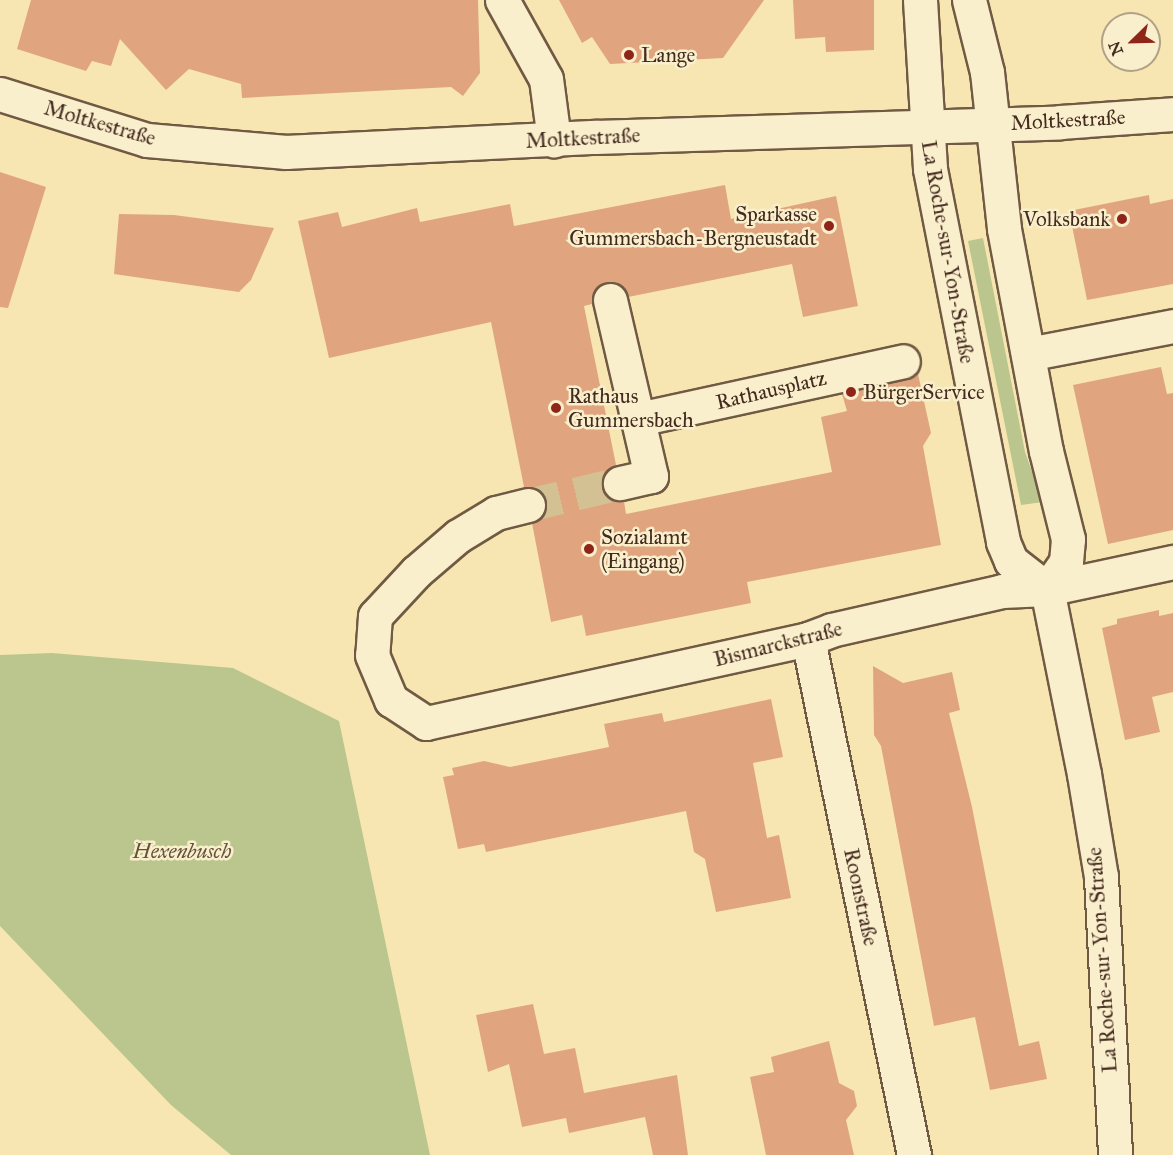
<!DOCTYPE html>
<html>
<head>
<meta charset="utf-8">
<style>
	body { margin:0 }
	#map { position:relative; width:1173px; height:1155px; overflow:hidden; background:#f7e6b1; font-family:"IM FELL Great Primer",serif }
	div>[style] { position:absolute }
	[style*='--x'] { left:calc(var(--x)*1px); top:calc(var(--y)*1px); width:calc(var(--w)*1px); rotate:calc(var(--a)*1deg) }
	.green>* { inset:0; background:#bac68e }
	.building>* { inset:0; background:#e0a57e }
	.minor-tunnel>* { height:33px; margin-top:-16.5px; transform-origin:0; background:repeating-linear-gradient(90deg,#d3c194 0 33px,transparent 0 49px) }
	.roads { filter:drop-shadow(2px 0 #715a44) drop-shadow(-2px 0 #715a44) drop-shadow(0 2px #715a44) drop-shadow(0 -2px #715a44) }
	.minor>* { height:33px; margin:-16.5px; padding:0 16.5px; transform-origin:16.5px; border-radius:16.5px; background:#faefcc }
	.dots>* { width:16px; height:16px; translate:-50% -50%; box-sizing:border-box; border:3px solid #faefcc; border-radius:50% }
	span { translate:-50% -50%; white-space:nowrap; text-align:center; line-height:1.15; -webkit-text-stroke:5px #faefcc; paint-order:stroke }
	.poi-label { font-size:21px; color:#442b20 }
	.left { translate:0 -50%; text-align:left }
	.right { translate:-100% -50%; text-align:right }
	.street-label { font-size:21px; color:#442b20 }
	.park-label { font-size:21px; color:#62523c; font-style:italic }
	.north { position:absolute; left:1101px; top:12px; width:60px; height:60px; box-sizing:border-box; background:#faefcc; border:2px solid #b1a187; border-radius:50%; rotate:247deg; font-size:16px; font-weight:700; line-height:24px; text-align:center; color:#442b20 }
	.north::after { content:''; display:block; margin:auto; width:21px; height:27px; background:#8f2418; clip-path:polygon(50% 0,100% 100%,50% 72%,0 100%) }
</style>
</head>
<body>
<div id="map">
	<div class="green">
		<i style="clip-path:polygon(983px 238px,1025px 452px,1043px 502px,1021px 505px,968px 241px)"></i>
		<i style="clip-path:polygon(52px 653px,233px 668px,339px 721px,430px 1155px,231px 1155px,171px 1105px,0 926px,0 655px)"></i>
	</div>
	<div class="building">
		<i style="clip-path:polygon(31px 0,478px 0,480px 73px,463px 96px,451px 87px,242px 98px,241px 84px,189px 69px,166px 90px,120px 39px,111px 66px,92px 61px,86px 71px,17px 49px)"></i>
		<i style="clip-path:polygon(559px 0,764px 0,723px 58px,610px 64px,592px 37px,582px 43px)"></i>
		<i style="clip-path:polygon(793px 0,874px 0,874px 50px,826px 52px,825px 37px,795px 39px)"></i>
		<i style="clip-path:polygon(0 172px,46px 187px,8px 308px,0 307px)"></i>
		<i style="clip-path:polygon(725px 185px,731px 219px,836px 196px,858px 306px,803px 317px,792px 264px,628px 297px,616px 282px,598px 286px,592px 304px,584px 306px,616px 465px,602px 477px,606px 495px,624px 501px,626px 514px,832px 472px,821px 417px,847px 411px,842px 394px,918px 374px,931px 433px,923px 446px,941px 545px,747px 582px,751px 603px,586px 636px,582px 615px,551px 622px,532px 523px,541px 518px,546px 501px,541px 492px,524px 487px,491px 322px,329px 358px,298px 221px,338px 212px,342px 227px,417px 208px,420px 222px,510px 204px,514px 226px)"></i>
		<i style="clip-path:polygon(1149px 195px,1150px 204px,1173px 199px,1173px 284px,1087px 300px,1069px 211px)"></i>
		<i style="clip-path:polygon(119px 214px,174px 215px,274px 228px,251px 280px,239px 292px,114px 274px)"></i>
		<i style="clip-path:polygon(1161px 367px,1167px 394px,1173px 393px,1173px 530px,1108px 544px,1073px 385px)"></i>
		<i style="clip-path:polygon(1159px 610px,1159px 616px,1173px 613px,1173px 692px,1152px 697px,1160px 732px,1125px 740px,1102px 628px,1117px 624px,1117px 619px)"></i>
		<i style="clip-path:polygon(873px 666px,903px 683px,952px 672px,960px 710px,949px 713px,972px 807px,1019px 1046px,1039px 1041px,1047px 1079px,990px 1090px,975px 1017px,934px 1026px,881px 746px,874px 735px)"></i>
		<i style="clip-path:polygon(771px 699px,783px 757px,753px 763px,767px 838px,779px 835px,791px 898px,716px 912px,705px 859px,694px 852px,686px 811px,486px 852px,484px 844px,458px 849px,443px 777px,454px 775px,452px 768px,484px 761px,510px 767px,609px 747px,604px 724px,662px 713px,664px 722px)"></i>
		<i style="clip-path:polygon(533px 1004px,544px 1054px,575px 1048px,584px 1093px,677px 1075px,688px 1155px,653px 1155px,645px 1117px,569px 1133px,566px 1118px,522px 1127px,509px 1064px,488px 1072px,476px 1015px)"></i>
		<i style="clip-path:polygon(829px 1041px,839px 1083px,854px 1091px,857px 1106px,846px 1120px,854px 1155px,766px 1155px,750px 1077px,774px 1072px,771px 1057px)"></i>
	</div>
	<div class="minor-tunnel">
		<i style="--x:528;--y:505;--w:95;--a:-13.4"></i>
	</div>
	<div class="roads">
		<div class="minor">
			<i style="--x:502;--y:0;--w:90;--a:60.9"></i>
			<i style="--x:546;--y:79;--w:62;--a:82.5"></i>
			<i style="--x:920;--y:0;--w:169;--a:86.6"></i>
			<i style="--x:930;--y:169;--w:380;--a:78.9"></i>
			<i style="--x:1003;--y:542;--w:21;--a:67"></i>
			<i style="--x:1011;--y:561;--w:46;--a:37.9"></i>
			<i style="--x:1047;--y:589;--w:189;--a:78.7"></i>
			<i style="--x:1084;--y:774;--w:104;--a:80.6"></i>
			<i style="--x:1101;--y:877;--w:278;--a:87.1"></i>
			<i style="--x:969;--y:0;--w:74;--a:76"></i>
			<i style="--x:987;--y:72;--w:158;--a:83.8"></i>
			<i style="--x:1004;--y:229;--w:226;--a:79.3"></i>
			<i style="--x:1046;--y:451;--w:91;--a:76"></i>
			<i style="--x:1068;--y:539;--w:23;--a:95"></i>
			<i style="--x:1066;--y:562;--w:33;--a:125"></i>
			<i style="--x:0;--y:94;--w:154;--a:17.4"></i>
			<i style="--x:147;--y:140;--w:140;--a:4.9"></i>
			<i style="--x:286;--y:152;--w:309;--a:-2.8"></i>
			<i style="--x:595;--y:137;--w:465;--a:-1.8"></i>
			<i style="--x:1060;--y:122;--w:113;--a:-4"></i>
			<i style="--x:610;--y:300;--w:181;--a:76.9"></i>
			<i style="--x:651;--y:476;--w:32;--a:167"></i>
			<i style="--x:1028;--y:354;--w:148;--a:-10.9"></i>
			<i style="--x:638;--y:419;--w:271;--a:-12.3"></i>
			<i style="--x:528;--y:505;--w:33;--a:166"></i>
			<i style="--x:496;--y:513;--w:44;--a:148.8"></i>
			<i style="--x:458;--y:536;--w:55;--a:139.4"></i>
			<i style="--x:416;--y:572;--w:60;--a:133"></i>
			<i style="--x:375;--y:616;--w:39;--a:94"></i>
			<i style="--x:372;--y:655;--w:49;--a:67.1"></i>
			<i style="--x:391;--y:700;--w:42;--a:33.3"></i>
			<i style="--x:426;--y:723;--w:391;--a:-12.4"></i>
			<i style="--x:808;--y:639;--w:25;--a:-21"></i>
			<i style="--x:831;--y:630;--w:175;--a:-12.8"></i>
			<i style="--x:1002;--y:591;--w:45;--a:-2.5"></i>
			<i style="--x:1047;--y:589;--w:129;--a:-12.1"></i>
			<i style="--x:808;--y:639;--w:527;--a:78.39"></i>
		</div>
	</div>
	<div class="dots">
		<i style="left:629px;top:55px;background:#8f2418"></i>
		<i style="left:1122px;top:219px;background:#8f2418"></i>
		<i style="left:829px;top:226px;background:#8f2418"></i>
		<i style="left:851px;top:392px;background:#8f2418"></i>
		<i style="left:556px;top:408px;background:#8f2418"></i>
		<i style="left:589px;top:549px;background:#8f2418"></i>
	</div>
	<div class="poi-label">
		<span class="left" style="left:641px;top:55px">Lange</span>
		<span class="right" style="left:817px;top:226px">Sparkasse<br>Gummersbach-Bergneustadt</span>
		<span class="right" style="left:1110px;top:219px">Volksbank</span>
		<span class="left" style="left:863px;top:392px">BürgerService</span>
		<span class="left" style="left:568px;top:408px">Rathaus<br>Gummersbach</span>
		<span class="left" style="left:601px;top:549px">Sozialamt<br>(Eingang)</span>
	</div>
	<div class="street-label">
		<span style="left:1068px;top:120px;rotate:-3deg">Moltkestraße</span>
		<span style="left:100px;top:123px;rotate:16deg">Moltkestraße</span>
		<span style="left:583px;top:138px;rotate:-3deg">Moltkestraße</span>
		<span style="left:948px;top:252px;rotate:80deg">La Roche-sur-Yon-Straße</span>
		<span style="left:771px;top:390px;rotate:-13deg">Rathausplatz</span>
		<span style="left:778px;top:644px;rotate:-14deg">Bismarckstraße</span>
		<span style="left:861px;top:897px;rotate:78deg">Roonstraße</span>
		<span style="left:1102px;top:960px;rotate:-94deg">La Roche-sur-Yon-Straße</span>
	</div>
	<div class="park-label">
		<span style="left:182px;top:851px">Hexenbusch</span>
	</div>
	<div class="north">N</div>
</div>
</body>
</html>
